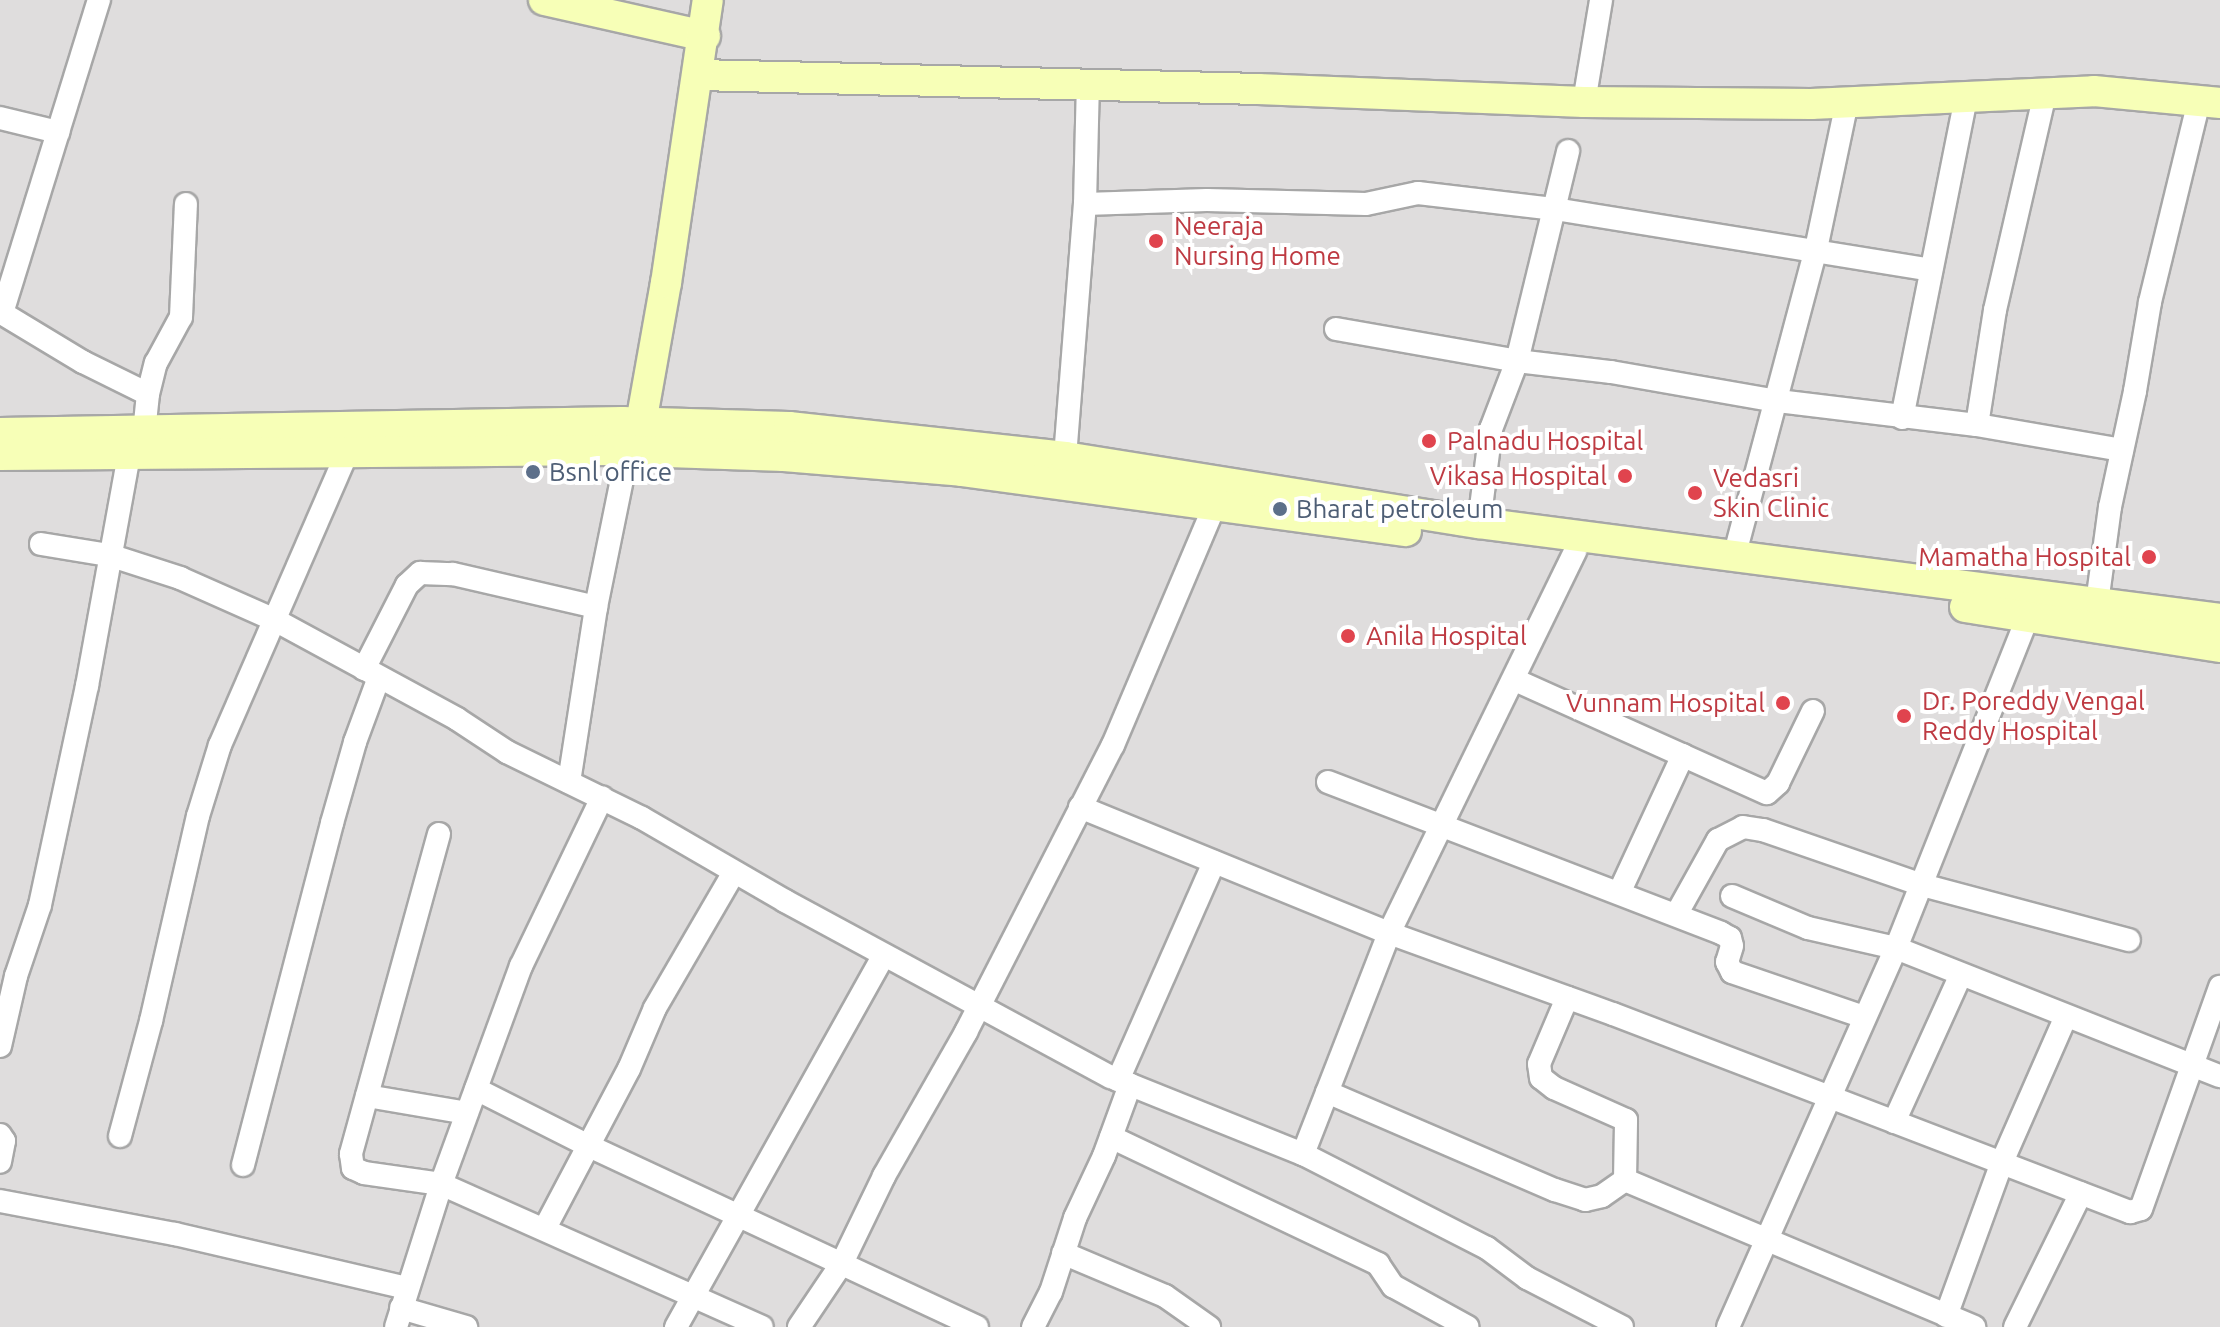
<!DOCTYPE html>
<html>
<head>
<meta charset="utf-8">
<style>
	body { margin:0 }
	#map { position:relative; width:2220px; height:1327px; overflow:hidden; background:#f2efe6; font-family:Ubuntu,sans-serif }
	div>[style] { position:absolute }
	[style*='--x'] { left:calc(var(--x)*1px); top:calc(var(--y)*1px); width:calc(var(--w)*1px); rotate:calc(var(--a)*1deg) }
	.residential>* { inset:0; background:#dfdddd; transform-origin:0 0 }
	.roads { filter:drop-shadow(2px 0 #a7a7a7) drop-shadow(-2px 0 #a7a7a7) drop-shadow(0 2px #a7a7a7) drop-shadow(0 -2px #a7a7a7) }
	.street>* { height:22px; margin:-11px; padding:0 11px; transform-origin:11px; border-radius:11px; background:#fff }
	.secondary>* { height:30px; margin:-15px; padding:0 15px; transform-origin:15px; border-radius:15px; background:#f7ffb7 }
	.dots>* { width:22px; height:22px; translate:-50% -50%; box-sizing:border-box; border:4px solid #fff; border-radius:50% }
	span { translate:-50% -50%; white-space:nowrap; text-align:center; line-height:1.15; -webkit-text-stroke:8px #fff; paint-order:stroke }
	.health-label { font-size:26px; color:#be3a42 }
	.left { translate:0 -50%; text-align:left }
	.right { translate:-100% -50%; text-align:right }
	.service-label { font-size:26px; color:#4e5e75 }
</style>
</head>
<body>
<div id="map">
	<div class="residential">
		<i style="left:0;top:0;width:2220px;height:1327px"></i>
	</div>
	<div class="roads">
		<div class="street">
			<i style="--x:1584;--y:102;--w:103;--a:-80.5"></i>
			<i style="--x:0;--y:118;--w:60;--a:13.6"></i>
			<i style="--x:1085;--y:204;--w:122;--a:-1.9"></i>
			<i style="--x:1207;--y:200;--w:159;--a:1.4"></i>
			<i style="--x:1366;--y:204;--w:53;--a:-11.9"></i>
			<i style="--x:1418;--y:193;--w:138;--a:6.7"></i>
			<i style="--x:1555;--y:209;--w:381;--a:9.2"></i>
			<i style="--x:0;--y:312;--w:97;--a:31.1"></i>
			<i style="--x:83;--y:362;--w:72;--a:26.2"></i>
			<i style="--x:148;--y:394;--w:39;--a:96"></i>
			<i style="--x:2;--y:313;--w:328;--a:-72.8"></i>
			<i style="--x:1336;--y:329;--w:184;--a:10"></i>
			<i style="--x:1517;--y:361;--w:95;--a:6.7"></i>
			<i style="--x:1611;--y:372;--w:169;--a:9.9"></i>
			<i style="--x:1778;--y:401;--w:200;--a:6.9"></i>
			<i style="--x:1977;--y:425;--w:147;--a:9.8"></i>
			<i style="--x:148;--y:394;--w:32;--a:-76"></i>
			<i style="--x:156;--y:363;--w:52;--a:-61.5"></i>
			<i style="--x:181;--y:317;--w:113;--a:-87.5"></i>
			<i style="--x:1902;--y:418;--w:327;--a:-78.7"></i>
			<i style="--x:1977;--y:425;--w:116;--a:-81.1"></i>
			<i style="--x:1995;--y:310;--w:223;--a:-77"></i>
			<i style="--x:1065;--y:457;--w:254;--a:-85.5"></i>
			<i style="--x:1085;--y:204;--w:120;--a:-88.6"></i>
			<i style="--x:1479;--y:523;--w:95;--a:-82.7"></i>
			<i style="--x:1491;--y:429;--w:73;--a:-69.1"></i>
			<i style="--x:1517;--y:361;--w:216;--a:-76.3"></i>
			<i style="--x:41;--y:544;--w:69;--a:9.2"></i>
			<i style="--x:109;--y:555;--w:75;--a:17.9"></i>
			<i style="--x:180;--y:578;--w:104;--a:23.9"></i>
			<i style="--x:275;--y:620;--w:207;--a:28.5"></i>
			<i style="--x:457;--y:719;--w:60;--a:33.4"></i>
			<i style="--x:507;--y:752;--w:150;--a:26.1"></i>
			<i style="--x:642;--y:818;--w:165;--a:30.1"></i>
			<i style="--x:785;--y:901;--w:370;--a:28.4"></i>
			<i style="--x:1111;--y:1077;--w:207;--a:21.9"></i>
			<i style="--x:1303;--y:1154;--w:207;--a:27.1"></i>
			<i style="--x:1487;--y:1248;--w:50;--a:36.9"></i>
			<i style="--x:1527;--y:1278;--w:107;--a:27.3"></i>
			<i style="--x:1734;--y:557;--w:319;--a:-75.1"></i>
			<i style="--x:1816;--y:249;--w:150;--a:-78.1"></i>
			<i style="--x:2097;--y:603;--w:97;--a:-82.3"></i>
			<i style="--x:2110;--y:507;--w:119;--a:-77.8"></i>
			<i style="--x:2135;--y:391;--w:90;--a:-80.4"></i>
			<i style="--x:2150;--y:302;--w:207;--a:-76.3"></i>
			<i style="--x:364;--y:669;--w:94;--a:-62.9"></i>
			<i style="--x:407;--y:585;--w:18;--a:-43"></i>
			<i style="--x:420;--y:573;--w:33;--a:2"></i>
			<i style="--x:453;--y:574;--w:147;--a:13"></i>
			<i style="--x:1515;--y:680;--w:276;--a:24.2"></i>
			<i style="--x:1767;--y:793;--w:15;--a:-42"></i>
			<i style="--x:1778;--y:783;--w:80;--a:-64.1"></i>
			<i style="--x:569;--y:782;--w:177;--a:-81.2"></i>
			<i style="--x:596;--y:607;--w:160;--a:-78.5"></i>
			<i style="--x:1328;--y:782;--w:421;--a:21"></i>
			<i style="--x:1721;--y:933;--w:10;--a:29"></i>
			<i style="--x:1730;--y:938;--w:8;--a:76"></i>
			<i style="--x:1732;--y:946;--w:17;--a:107"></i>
			<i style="--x:1727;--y:962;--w:11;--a:63"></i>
			<i style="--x:1732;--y:972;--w:139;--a:18.8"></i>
			<i style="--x:1080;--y:807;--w:334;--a:22.2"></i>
			<i style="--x:1389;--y:933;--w:238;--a:19.9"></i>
			<i style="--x:1613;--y:1014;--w:554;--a:20.96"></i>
			<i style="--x:2130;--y:1212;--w:11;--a:-15"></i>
			<i style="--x:2141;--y:1209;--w:236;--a:-70.4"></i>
			<i style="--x:439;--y:834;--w:332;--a:105.4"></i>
			<i style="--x:351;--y:1154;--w:14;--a:82"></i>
			<i style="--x:353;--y:1168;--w:12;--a:24"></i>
			<i style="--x:364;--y:1173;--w:78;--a:8.1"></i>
			<i style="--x:441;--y:1184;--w:351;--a:24"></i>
			<i style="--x:1619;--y:893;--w:152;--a:-65.1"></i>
			<i style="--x:1732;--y:896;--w:82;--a:22.8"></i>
			<i style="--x:1808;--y:928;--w:90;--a:12.8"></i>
			<i style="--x:1896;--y:948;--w:348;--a:21.6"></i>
			<i style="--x:1676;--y:915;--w:86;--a:-60.8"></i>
			<i style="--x:1718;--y:840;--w:28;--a:-27"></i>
			<i style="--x:1743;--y:827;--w:20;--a:9"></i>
			<i style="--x:1763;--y:830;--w:168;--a:19.1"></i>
			<i style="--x:1922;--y:885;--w:214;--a:14.9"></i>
			<i style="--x:0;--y:1046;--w:72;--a:-77.1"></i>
			<i style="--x:16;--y:976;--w:75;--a:-71.3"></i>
			<i style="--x:40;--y:905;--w:224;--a:-77.9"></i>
			<i style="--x:87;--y:686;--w:236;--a:-79.7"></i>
			<i style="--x:1118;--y:1080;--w:238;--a:-66.2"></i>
			<i style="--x:476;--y:1089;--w:127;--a:26.8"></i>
			<i style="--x:589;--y:1146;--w:428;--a:25"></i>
			<i style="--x:1327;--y:1092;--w:248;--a:23.3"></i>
			<i style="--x:1555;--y:1190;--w:32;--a:18"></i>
			<i style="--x:1585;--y:1200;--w:17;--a:-13"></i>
			<i style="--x:1602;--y:1196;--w:28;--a:-35"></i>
			<i style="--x:1625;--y:1180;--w:60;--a:-89"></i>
			<i style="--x:1626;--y:1120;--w:79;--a:-156"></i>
			<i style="--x:1554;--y:1088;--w:16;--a:-142"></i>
			<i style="--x:1541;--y:1078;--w:14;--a:-98"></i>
			<i style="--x:1539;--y:1064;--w:72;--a:-67"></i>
			<i style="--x:367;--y:1096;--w:101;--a:9.6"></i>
			<i style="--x:1894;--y:1122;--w:162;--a:-65.6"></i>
			<i style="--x:0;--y:1135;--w:7;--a:56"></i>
			<i style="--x:4;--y:1141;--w:21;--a:101"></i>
			<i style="--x:120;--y:1136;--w:119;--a:-74.9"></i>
			<i style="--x:151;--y:1021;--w:210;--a:-77.1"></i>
			<i style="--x:198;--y:816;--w:74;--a:-72.8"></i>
			<i style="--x:220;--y:745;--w:322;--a:-66.5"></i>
			<i style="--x:1111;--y:1137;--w:296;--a:25.4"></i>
			<i style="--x:1378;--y:1264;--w:27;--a:56"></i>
			<i style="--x:1393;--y:1286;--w:85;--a:28.7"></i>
			<i style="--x:1303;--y:1154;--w:237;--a:-68.7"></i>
			<i style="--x:1389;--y:933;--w:425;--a:-64"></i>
			<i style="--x:243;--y:1165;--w:353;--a:-75.4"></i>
			<i style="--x:332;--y:823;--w:84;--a:-74.1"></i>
			<i style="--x:355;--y:742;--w:69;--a:-69.7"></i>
			<i style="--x:1625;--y:1180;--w:379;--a:22.8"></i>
			<i style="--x:0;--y:1201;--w:178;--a:10.7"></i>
			<i style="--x:175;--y:1234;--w:238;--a:13.1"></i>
			<i style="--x:545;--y:1228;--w:180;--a:-62.2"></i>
			<i style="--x:629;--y:1069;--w:66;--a:-66.9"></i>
			<i style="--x:655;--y:1008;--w:157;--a:-59.8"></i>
			<i style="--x:1063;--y:1253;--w:111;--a:22.9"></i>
			<i style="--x:1165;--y:1296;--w:54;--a:35.2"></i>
			<i style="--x:401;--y:1308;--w:68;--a:16.3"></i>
			<i style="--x:1946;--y:1316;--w:164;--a:-70"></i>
			<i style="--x:2002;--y:1162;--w:159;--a:-66.3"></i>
			<i style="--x:396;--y:1327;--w:155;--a:-72.4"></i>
			<i style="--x:443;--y:1179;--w:227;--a:-69.9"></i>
			<i style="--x:521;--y:966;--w:187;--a:-64.3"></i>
			<i style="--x:676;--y:1327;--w:426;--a:-60.8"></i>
			<i style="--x:799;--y:1327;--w:77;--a:-56.1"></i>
			<i style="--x:842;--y:1263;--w:97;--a:-64.2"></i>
			<i style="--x:884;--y:1176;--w:166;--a:-60.3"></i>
			<i style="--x:966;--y:1032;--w:322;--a:-62.9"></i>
			<i style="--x:1113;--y:745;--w:261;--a:-67"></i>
			<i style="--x:1033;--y:1327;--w:39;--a:-63"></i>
			<i style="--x:1051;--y:1292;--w:78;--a:-72"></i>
			<i style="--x:1075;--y:1218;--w:68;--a:-64.9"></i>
			<i style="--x:1104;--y:1156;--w:76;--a:-69.9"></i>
			<i style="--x:1728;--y:1327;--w:415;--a:-66.1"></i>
			<i style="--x:1896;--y:948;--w:356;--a:-68.3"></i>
			<i style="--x:2015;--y:1327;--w:149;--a:-63.8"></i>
		</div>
		<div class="secondary">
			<i style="--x:544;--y:0;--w:165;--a:12.6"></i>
			<i style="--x:699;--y:75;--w:559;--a:1.43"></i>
			<i style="--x:1258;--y:89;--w:326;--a:2.3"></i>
			<i style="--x:1584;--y:102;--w:227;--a:0.5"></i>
			<i style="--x:1811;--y:104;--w:283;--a:-2.6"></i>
			<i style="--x:2094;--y:91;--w:127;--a:5.4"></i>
			<i style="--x:641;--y:423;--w:142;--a:-79.9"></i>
			<i style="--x:666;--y:283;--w:286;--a:-81.6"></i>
			<i style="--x:0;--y:433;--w:622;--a:-1.01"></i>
			<i style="--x:622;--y:422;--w:167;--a:1.7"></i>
			<i style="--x:789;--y:427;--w:278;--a:6.2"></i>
			<i style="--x:1065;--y:457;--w:419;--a:9.1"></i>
			<i style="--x:1479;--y:523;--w:747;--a:7.38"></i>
			<i style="--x:0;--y:455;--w:609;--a:-0.47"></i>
			<i style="--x:609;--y:450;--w:175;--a:2"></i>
			<i style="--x:784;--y:456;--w:178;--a:4.8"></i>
			<i style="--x:961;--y:471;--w:449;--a:7.7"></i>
			<i style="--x:1965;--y:607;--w:258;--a:8.9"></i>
		</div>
	</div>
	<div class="dots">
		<i style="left:1156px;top:241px;background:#e0444e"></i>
		<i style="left:1429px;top:441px;background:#e0444e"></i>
		<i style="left:533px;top:472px;background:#5c6f8a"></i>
		<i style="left:1625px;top:476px;background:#e0444e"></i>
		<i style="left:1695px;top:493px;background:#e0444e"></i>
		<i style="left:1280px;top:509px;background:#5c6f8a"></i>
		<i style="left:2149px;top:557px;background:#e0444e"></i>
		<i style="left:1348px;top:636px;background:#e0444e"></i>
		<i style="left:1783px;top:703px;background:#e0444e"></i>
		<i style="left:1904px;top:716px;background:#e0444e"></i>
	</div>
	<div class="health-label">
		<span class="left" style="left:1174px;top:241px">Neeraja<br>Nursing Home</span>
		<span class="left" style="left:1447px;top:441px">Palnadu Hospital</span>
		<span class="right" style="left:1607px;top:476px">Vikasa Hospital</span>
		<span class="left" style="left:1713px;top:493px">Vedasri<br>Skin Clinic</span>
		<span class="right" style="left:2131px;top:557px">Mamatha Hospital</span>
		<span class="left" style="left:1366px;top:636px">Anila Hospital</span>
		<span class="left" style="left:1922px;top:716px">Dr. Poreddy Vengal<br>Reddy Hospital</span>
		<span class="right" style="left:1765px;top:703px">Vunnam Hospital</span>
	</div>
	<div class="service-label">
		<span class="left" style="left:549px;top:472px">Bsnl office</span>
		<span class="left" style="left:1296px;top:509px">Bharat petroleum</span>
	</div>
</div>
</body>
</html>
